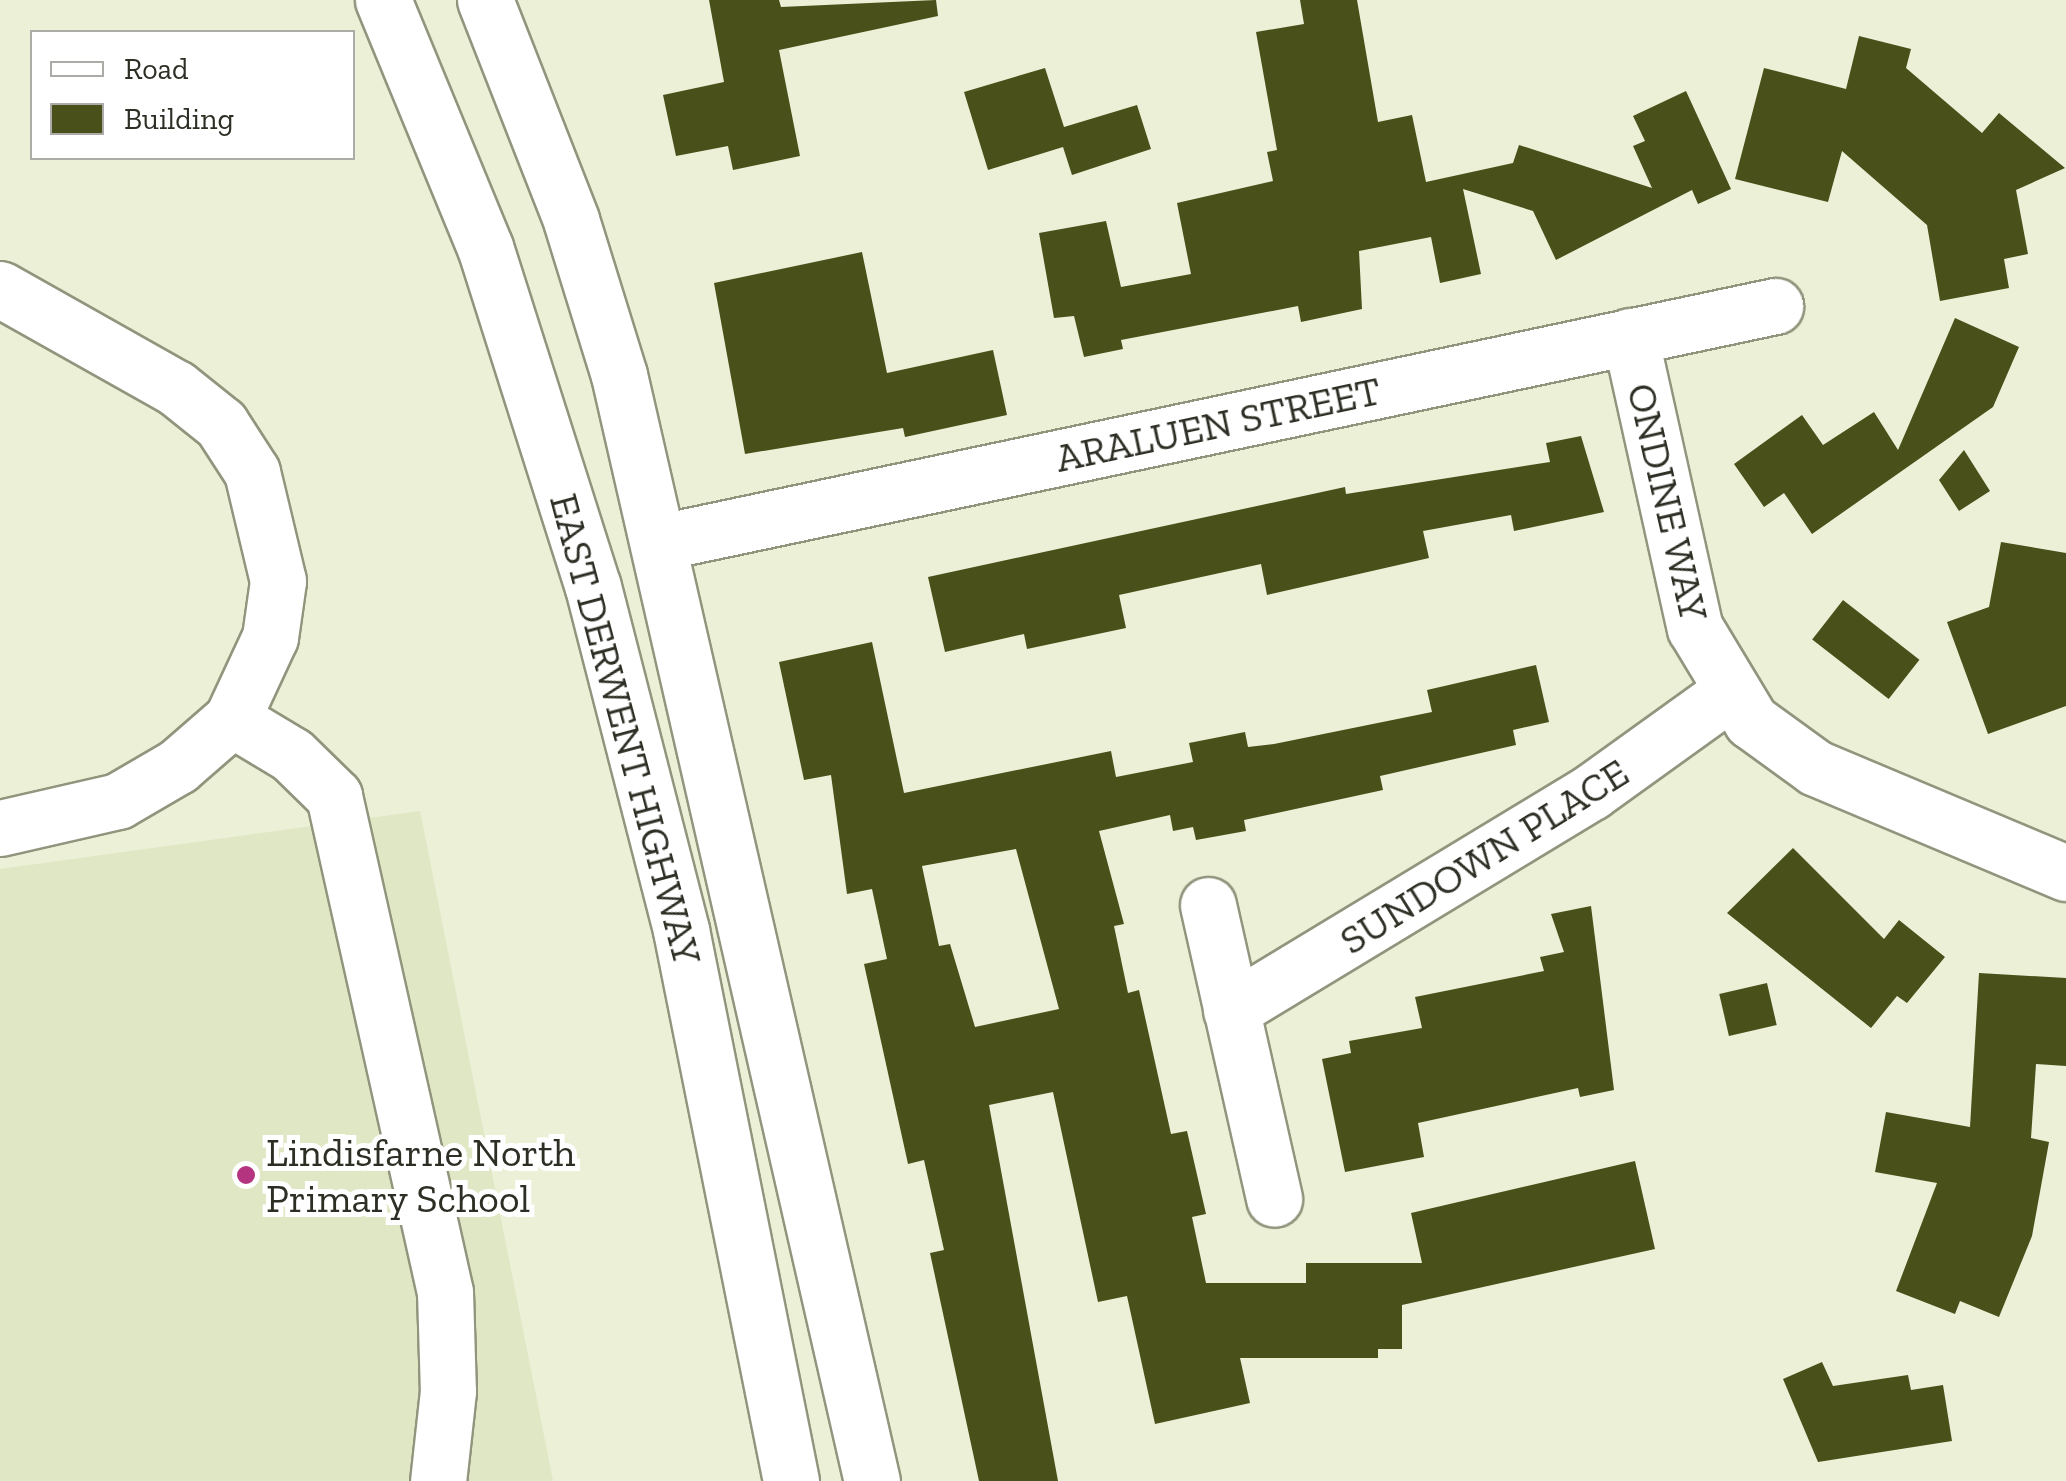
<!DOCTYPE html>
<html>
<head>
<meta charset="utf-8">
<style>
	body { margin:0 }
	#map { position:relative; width:2066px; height:1481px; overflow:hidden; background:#ebf0d6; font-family:"Zilla Slab",serif }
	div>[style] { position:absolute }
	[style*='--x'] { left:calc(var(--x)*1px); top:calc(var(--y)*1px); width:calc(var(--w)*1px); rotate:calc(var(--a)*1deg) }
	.built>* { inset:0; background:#e0e7c5 }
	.building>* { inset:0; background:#49501a; transform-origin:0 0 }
	.roads { filter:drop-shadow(2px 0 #91957d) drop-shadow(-2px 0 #91957d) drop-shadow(0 2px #91957d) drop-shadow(0 -2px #91957d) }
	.minor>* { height:55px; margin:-27.5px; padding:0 27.5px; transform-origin:27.5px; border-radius:27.5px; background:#fff }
	.major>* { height:55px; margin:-27.5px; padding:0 27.5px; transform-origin:27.5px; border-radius:27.5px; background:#fff }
	.dots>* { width:28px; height:28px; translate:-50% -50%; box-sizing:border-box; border:5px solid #fff; border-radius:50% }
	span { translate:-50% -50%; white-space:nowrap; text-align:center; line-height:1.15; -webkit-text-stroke:10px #fff; paint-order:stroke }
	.street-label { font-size:40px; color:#2d2f25 }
	.poi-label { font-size:40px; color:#2d2f25 }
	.left { translate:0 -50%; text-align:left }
	.legend { position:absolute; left:30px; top:30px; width:325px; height:130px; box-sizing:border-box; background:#fff; border:2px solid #abaca8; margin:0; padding:12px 18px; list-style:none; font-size:30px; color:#2d2f25 }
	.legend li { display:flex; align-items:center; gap:20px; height:50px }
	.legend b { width:50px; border:2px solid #abaca8 }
</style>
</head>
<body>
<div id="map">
	<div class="built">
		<i style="clip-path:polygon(420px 811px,553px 1481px,0 1481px,0 869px)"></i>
	</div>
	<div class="building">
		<i style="clip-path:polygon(709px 0,779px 0,781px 7px,936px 0,938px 16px,779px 50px,800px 156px,733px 170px,728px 146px,676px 156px,663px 95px,724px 82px)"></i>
		<i style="clip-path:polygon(1300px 0,1357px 0,1378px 122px,1412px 115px,1426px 182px,1513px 163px,1519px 145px,1652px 188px,1633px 146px,1645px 141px,1633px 116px,1686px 91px,1731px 189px,1698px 204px,1692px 190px,1556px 260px,1533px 211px,1463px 189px,1481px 274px,1440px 283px,1431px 237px,1359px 251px,1362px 309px,1301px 322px,1298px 306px,1121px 340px,1123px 349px,1084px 357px,1074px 316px,1054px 318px,1039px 233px,1106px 221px,1121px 287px,1191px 274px,1177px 203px,1273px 181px,1267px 152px,1277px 150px,1256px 32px,1304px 24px)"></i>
		<i style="clip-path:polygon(1859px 36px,1911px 49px,1906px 68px,1982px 133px,1999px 113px,2065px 168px,2016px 190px,2028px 254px,2004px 259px,2009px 288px,1940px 301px,1927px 225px,1842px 151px,1828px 202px,1735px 179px,1764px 68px,1846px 89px)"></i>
		<i style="clip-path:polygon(1045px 68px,1064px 127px,1137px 105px,1151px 149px,1072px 175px,1063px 147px,988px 170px,964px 92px)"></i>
		<i style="clip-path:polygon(862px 252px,887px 373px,993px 350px,1007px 415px,905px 437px,903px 428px,745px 454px,714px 283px)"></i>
		<i style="clip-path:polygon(1955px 318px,2019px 347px,1993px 407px,1812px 534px,1784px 493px,1764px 507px,1734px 464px,1802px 415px,1823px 445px,1874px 412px,1898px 450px)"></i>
		<i style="clip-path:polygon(1581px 436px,1604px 512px,1514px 531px,1511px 515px,1423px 531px,1429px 558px,1267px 595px,1261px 564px,1119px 595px,1126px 628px,1027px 649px,1024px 634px,945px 652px,928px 577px,1345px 487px,1346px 494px,1550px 462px,1546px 443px)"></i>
		<i style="clip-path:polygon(1964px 450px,1990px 491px,1959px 511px,1939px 480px)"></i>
		<i style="clip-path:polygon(2001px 542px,2066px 553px,2066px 706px,1988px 734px,1947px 622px,1989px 607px)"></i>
		<i style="left:1843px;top:600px;width:97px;height:50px;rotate:38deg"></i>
		<i style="clip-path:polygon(evenodd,872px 642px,904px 793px,1111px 751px,1116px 777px,1193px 762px,1189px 743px,1245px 732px,1248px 747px,1274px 744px,1432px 712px,1427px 690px,1536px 665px,1549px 722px,1513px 730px,1516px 745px,1380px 776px,1383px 790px,1244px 820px,1246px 831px,1196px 840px,1193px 827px,1173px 831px,1170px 815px,1099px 831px,1124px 924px,1114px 926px,1128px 993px,1139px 990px,1171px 1134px,1187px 1131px,1206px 1214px,1192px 1217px,1206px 1283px,1306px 1283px,1306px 1263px,1422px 1263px,1411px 1213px,1635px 1161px,1655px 1249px,1402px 1305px,1402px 1349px,1378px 1349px,1378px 1358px,1240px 1358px,1250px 1403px,1155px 1424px,1127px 1296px,1098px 1302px,1053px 1092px,989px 1105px,1058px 1481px,979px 1481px,930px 1253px,944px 1250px,924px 1160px,908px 1164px,864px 964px,887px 959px,872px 889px,847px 894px,831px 775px,804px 780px,779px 662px,872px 642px,1016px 849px,1059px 1009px,975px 1027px,950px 944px,939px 946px,922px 866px,1016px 849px)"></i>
		<i style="clip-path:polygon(1793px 848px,1884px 939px,1899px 920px,1945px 957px,1907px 1003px,1897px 996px,1871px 1028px,1727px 913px)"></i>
		<i style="clip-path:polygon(1591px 906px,1614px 1090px,1580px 1097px,1578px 1088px,1418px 1123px,1424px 1157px,1345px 1172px,1322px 1059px,1351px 1053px,1349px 1041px,1422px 1028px,1415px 997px,1544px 971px,1540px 957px,1564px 952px,1551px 914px)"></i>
		<i style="clip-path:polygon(1979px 973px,2066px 978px,2066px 1066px,2036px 1064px,2031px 1138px,2049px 1142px,2032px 1236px,1999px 1317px,1960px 1301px,1955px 1314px,1896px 1291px,1937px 1183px,1875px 1172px,1886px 1112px,1970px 1127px)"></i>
		<i style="left:1767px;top:983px;width:43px;height:49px;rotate:77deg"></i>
		<i style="clip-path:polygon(1822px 1362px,1833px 1386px,1908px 1375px,1911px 1390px,1943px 1385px,1952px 1441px,1818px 1462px,1783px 1379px)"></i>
	</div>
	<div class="roads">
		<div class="minor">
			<i style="--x:0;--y:289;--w:202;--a:29.4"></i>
			<i style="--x:176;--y:388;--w:58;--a:38.7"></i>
			<i style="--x:221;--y:424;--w:57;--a:57.1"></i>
			<i style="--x:252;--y:472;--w:112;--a:76.6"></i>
			<i style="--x:278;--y:581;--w:57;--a:98.1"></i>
			<i style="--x:270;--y:637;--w:90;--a:114.9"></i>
			<i style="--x:232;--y:719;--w:72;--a:139"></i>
			<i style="--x:178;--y:766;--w:69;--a:149.7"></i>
			<i style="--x:118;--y:801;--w:121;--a:167.1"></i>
			<i style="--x:1630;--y:336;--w:299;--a:77.5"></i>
			<i style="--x:1695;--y:628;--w:109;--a:58.9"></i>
			<i style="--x:1751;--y:721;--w:80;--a:35.9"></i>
			<i style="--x:1816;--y:768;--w:271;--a:22.8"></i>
			<i style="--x:661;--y:542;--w:1139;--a:-11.96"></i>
			<i style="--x:232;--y:719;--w:70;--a:31"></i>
			<i style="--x:292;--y:755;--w:59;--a:44.3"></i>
			<i style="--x:334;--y:796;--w:508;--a:77.39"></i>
			<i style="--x:445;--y:1292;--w:99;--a:88.3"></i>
			<i style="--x:448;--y:1391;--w:91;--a:96.3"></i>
			<i style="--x:1208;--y:905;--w:301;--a:77.3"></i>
			<i style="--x:1231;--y:1010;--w:421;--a:-31.2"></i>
			<i style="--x:1591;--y:792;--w:171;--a:-35.7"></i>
		</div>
		<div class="major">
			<i style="--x:383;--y:0;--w:267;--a:67.6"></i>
			<i style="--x:485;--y:247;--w:357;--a:72.4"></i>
			<i style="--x:593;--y:587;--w:354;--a:75.6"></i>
			<i style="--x:681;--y:930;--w:562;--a:78.71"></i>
			<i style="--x:485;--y:0;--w:236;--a:68.6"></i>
			<i style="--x:571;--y:220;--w:162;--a:72.8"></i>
			<i style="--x:619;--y:375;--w:1135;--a:77.12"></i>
		</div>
	</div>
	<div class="dots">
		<i style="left:246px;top:1175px;background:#b43480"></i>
	</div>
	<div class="street-label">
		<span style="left:1218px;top:424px;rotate:-12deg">ARALUEN STREET</span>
		<span style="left:1668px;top:502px;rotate:77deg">ONDINE WAY</span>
		<span style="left:626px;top:729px;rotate:75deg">EAST DERWENT HIGHWAY</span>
		<span style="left:1484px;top:856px;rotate:-32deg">SUNDOWN PLACE</span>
	</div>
	<div class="poi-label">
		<span class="left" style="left:266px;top:1175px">Lindisfarne North<br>Primary School</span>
	</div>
	<ul class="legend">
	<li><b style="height:12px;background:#fff"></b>Road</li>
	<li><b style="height:28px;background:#49501a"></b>Building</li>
	</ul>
</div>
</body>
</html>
